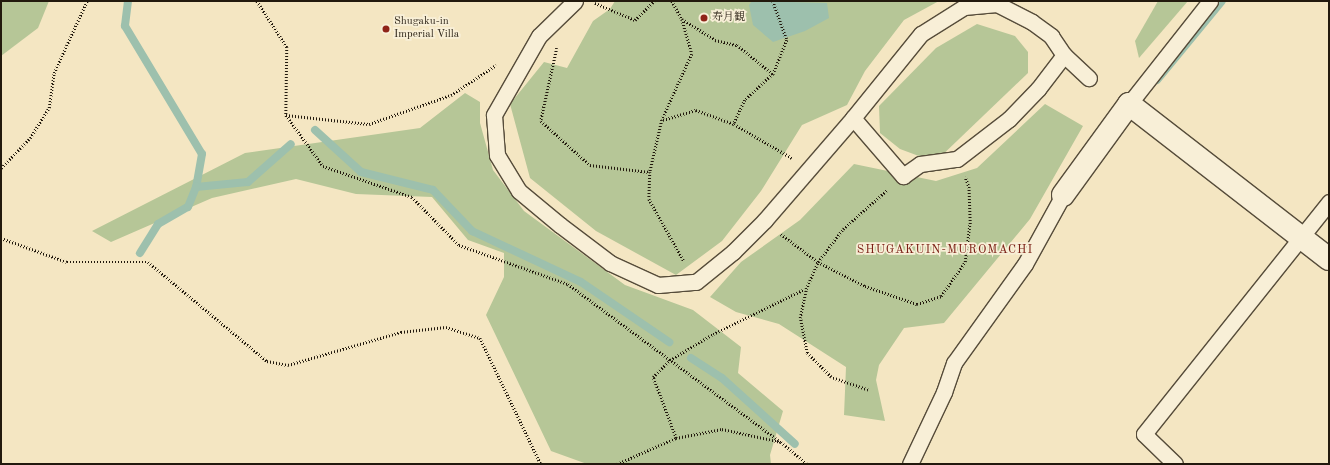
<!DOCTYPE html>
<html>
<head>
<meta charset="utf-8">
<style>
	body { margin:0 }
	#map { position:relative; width:1330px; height:465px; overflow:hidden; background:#f4e6c2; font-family:"Old Standard TT","Noto Serif JP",serif }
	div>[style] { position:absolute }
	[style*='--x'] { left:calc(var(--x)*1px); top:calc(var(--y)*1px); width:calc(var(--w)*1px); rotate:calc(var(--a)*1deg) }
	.green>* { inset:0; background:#b6c697 }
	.water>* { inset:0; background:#9dc0ad }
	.stream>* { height:8px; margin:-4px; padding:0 4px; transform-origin:4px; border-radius:4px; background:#9dc0ad }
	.path>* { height:2.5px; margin-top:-1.25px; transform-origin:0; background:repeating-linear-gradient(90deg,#22190d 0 1px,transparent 0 3px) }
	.roads { filter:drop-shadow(1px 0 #564c3a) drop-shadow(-1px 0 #564c3a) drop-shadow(0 1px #564c3a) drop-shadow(0 -1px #564c3a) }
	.service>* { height:15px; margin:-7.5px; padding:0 7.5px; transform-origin:7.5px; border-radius:7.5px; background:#f8efd7 }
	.minor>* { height:22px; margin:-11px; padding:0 11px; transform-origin:11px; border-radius:11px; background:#f8efd7 }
	.dots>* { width:11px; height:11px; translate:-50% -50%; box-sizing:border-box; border:2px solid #f8efd7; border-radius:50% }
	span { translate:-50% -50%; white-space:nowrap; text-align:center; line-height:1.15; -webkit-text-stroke:3.5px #f8efd7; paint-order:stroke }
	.poi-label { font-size:11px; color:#22190d }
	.left { translate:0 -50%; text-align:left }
	.neighbourhood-label { font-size:12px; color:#7a1f14; letter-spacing:1px }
	.frame { position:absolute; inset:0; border:2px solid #22190d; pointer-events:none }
</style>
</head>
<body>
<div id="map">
	<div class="green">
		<i style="clip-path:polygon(1px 1px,49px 1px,38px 28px,1px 56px)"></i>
		<i style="clip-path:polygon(615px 1px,939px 1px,904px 20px,865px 71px,847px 105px,802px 125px,761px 191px,722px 241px,676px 275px,596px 231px,530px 178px,510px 104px,544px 62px,567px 68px,593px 21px,610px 9px)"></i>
		<i style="clip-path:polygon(1158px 1px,1188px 1px,1139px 58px,1135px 41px)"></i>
		<i style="clip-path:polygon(977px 24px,1015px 36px,1028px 52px,1028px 73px,935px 162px,900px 149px,880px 133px,879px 106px,936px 48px)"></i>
		<i style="clip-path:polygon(465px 93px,480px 102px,480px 123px,493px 170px,524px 211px,625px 285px,693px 310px,741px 347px,738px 373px,783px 411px,770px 455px,771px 464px,587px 464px,551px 451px,486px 315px,504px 277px,504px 253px,468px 240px,432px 197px,356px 194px,296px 179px,212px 198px,111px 242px,92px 231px,245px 153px,420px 128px)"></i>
		<i style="clip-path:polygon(1045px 104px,1083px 126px,1030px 219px,944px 323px,904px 328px,879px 365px,876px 380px,885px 421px,844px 415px,846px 367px,779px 324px,736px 312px,710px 297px,741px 262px,800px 220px,854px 164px,936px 181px,977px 168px)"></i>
	</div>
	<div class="water">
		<i style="clip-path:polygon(752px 1px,827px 3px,829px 18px,805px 31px,773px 42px,753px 25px,749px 5px)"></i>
	</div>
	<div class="stream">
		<i style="--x:128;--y:1;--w:25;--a:97"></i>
		<i style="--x:125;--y:26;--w:149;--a:59"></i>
		<i style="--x:202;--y:154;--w:34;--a:100"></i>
		<i style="--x:196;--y:187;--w:52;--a:-5.5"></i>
		<i style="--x:248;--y:182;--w:57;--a:-41.5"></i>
		<i style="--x:1157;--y:80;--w:102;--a:-50.6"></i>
		<i style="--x:315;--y:130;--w:62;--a:42.4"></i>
		<i style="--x:361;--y:172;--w:74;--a:14"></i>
		<i style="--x:433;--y:190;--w:57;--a:46.4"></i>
		<i style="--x:472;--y:231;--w:120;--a:25.1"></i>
		<i style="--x:581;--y:282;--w:107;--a:34.3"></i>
		<i style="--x:140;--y:253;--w:34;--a:-58"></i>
		<i style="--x:158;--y:224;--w:34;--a:-30"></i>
		<i style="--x:188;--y:207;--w:22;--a:-68"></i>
		<i style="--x:691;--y:358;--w:37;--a:33"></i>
		<i style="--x:722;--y:378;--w:98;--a:42.1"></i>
	</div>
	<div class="path">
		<i style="--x:257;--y:1;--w:55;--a:56.9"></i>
		<i style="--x:287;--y:47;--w:68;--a:90.8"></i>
		<i style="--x:286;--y:115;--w:63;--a:54"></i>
		<i style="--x:323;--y:166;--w:94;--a:19.2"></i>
		<i style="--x:412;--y:197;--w:67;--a:45.6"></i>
		<i style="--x:459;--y:245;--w:116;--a:19.7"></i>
		<i style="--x:568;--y:284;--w:265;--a:36.6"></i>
		<i style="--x:672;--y:1;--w:21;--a:61"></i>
		<i style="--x:682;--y:19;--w:36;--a:74"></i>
		<i style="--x:692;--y:54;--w:72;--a:114.4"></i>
		<i style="--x:662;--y:120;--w:53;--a:103"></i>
		<i style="--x:650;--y:172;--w:27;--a:92"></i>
		<i style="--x:649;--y:199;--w:71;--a:60.6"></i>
		<i style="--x:773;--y:1;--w:41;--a:70.3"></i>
		<i style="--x:787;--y:40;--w:37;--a:112"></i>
		<i style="--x:773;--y:74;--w:38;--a:137"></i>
		<i style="--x:745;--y:100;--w:26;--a:115"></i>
		<i style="--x:734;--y:124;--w:67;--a:30.4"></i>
		<i style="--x:595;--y:3;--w:43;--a:23"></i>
		<i style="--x:635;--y:20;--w:27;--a:-45"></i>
		<i style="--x:682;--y:19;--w:39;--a:32"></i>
		<i style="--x:715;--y:40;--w:23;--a:13"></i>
		<i style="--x:737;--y:45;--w:46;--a:38.9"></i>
		<i style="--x:557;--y:48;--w:75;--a:102.4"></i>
		<i style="--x:541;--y:121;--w:66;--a:41.9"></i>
		<i style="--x:590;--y:165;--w:60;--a:6.7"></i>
		<i style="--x:286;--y:115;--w:83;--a:6.2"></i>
		<i style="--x:369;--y:124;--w:87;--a:-19.5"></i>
		<i style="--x:451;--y:95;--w:54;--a:-33.7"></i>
		<i style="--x:663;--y:120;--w:34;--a:-17"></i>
		<i style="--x:696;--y:110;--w:40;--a:20.2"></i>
		<i style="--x:1;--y:168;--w:42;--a:-46"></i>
		<i style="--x:30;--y:138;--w:36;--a:-58"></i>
		<i style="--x:49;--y:108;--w:35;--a:-82"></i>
		<i style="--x:54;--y:73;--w:79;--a:-65.4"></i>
		<i style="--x:781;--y:234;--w:46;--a:37.1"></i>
		<i style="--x:818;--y:262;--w:53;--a:27.1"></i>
		<i style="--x:865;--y:286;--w:55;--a:19.1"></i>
		<i style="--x:917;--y:304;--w:25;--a:-18"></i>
		<i style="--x:941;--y:296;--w:42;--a:-54.8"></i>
		<i style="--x:965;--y:262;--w:38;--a:-83"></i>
		<i style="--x:970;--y:224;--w:36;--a:-92"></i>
		<i style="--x:969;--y:188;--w:12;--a:-110"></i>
		<i style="--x:1;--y:238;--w:70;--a:20"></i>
		<i style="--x:67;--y:262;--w:81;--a:0"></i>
		<i style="--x:148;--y:262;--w:155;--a:39.8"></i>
		<i style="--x:267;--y:361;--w:21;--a:11"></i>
		<i style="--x:288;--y:365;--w:118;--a:-16.3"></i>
		<i style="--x:401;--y:332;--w:45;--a:-6.3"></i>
		<i style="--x:446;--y:327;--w:36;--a:18"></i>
		<i style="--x:480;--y:338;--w:140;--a:64.2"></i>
		<i style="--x:868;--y:390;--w:39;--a:-161"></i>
		<i style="--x:831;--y:377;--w:34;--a:-135"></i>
		<i style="--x:807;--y:353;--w:36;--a:-101"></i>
		<i style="--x:800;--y:318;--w:30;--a:-78"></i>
		<i style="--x:806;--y:289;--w:30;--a:-66"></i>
		<i style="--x:818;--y:262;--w:41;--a:-52.9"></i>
		<i style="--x:843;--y:229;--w:59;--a:-41.6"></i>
		<i style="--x:676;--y:438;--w:65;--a:-110.7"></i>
		<i style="--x:653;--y:377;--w:24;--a:-45"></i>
		<i style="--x:670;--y:360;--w:50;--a:-31.2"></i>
		<i style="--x:713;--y:334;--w:102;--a:-26.1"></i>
		<i style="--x:617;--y:464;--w:64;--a:-23.8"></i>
		<i style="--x:676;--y:438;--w:47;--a:-11.1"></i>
		<i style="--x:722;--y:429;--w:60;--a:12.4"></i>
		<i style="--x:781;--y:442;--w:34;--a:40"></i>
	</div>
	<div class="roads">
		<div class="service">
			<i style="--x:575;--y:1;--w:50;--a:135.8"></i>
			<i style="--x:539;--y:36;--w:91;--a:119.7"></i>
			<i style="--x:494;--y:115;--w:40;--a:85.7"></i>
			<i style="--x:497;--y:155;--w:42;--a:58.6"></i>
			<i style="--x:519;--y:191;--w:53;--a:39.7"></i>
			<i style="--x:560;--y:225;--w:63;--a:37.2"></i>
			<i style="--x:610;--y:263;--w:53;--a:24.6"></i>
			<i style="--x:658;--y:285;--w:38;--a:-5"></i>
			<i style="--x:696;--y:282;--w:48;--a:-39"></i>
			<i style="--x:733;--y:252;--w:45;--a:-45"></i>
			<i style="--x:765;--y:220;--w:135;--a:-49.2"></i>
			<i style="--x:853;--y:118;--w:108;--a:-51"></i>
			<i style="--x:921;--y:34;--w:51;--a:-32.1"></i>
			<i style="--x:964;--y:7;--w:33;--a:-5"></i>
			<i style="--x:997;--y:4;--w:39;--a:27"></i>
			<i style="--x:1032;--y:22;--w:24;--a:36"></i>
			<i style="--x:1051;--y:36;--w:23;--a:56"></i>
			<i style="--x:1129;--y:104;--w:131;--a:-51.8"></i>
			<i style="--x:853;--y:118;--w:77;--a:49.2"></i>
			<i style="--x:903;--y:176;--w:21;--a:-35"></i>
			<i style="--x:920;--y:164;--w:37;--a:-8"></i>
			<i style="--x:957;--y:159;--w:66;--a:-37.6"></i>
			<i style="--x:1009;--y:119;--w:42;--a:-46"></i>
			<i style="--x:1038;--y:89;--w:43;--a:-52.6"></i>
			<i style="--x:1064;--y:55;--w:34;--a:43"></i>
			<i style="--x:910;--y:464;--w:80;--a:-64.7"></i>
			<i style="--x:944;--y:392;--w:31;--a:-71"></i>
			<i style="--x:954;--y:363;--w:122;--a:-54.4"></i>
			<i style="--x:1025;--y:264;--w:79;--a:-61.2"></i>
			<i style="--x:1175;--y:464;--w:43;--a:-135.9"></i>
			<i style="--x:1144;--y:434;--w:297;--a:-51.4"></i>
		</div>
		<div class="minor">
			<i style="--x:1063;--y:195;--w:112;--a:-54"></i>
			<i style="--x:1129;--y:104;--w:253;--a:37.8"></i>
		</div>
	</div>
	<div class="dots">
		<i style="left:704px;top:18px;background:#8f2418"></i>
		<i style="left:386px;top:29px;background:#8f2418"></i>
	</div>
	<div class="poi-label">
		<span class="left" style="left:712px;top:18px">寿月観</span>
		<span class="left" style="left:394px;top:29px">Shugaku-in<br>Imperial Villa</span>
	</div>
	<div class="neighbourhood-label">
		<span style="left:945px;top:251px">SHUGAKUIN-MUROMACHI</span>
	</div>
	<div class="frame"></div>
</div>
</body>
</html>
